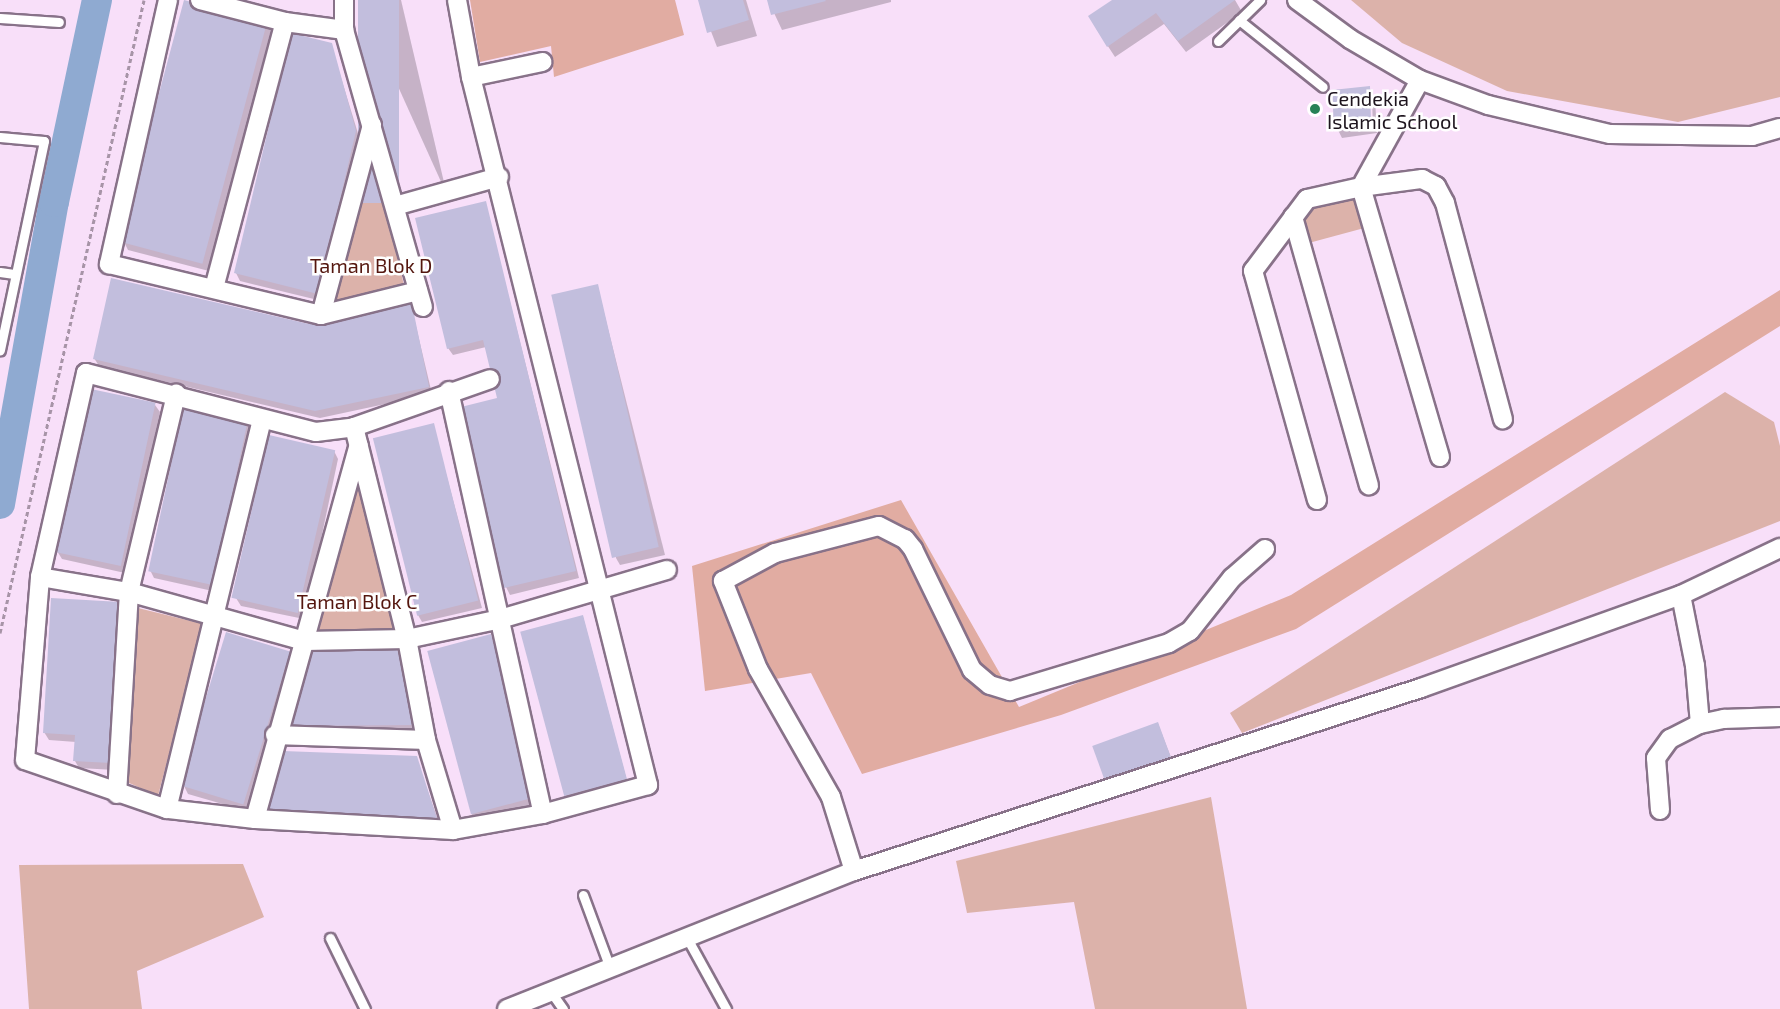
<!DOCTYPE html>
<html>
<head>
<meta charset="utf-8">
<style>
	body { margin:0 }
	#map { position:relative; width:1780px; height:1009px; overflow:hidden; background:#f8dff9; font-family:"Exo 2",sans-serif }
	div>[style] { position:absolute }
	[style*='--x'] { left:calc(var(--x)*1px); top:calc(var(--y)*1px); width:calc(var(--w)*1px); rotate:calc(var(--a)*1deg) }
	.green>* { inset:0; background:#dcb2aa }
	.forest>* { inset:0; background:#e1aca2 }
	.shadow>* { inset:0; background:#0003; transform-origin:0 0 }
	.river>* { height:30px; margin:-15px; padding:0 15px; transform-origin:15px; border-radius:15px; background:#8faad1 }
	.building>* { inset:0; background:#c2bedd; transform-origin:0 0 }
	.path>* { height:3px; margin-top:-1.5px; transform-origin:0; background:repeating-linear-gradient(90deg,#a794a7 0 4.5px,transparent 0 7.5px) }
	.roads { filter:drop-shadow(2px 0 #887289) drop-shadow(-2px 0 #887289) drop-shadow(0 2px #887289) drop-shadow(0 -2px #887289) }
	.service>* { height:9px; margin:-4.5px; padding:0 4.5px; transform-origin:4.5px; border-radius:4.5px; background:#fff }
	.minor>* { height:18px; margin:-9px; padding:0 9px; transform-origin:9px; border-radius:9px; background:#fff }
	.dots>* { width:16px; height:16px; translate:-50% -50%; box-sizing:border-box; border:3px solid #fff; border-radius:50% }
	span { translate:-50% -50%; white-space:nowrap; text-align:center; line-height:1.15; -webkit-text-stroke:5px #fff; paint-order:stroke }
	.poi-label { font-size:20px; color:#1d141d }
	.left { translate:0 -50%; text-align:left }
	.park-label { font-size:20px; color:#54160e }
</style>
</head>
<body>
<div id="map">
	<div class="green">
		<i style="clip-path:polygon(1351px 0,1780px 0,1780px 97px,1678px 122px,1507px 91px,1402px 43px)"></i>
		<i style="clip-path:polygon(373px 161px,404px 285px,331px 304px)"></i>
		<i style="clip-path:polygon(1358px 192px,1368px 227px,1305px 244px,1299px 219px,1310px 204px)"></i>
		<i style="clip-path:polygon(1725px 392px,1774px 422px,1780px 446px,1780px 521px,1242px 733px,1230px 713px)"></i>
		<i style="clip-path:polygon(358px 477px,394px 630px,319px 630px)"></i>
		<i style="clip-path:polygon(138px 608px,203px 624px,158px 796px,127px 782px)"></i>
		<i style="clip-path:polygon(1211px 797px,1247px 1009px,1095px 1009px,1074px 902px,967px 913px,956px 861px)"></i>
		<i style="clip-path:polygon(243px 864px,264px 917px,137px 971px,142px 1009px,29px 1009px,19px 865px)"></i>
	</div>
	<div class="forest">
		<i style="clip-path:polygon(470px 0,675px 0,684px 35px,554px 77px,551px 46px,480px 62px)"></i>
		<i style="clip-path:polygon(1780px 290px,1780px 326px,1296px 629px,1061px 715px,862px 774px,811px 673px,705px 691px,692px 566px,901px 500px,1019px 707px,1291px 595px)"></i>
	</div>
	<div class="shadow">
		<i style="clip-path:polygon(359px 0,401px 0,447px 195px)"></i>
		<i style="clip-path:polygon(699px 0,746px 0,757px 36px,717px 47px)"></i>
		<i style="clip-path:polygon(768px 0,891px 0,891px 2px,782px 30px)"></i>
		<i style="clip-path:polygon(1114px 0,1235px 0,1242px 12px,1186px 52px,1164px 24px,1115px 57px,1096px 28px)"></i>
		<i style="clip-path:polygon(266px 23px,271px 30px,209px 271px,128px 250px,124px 242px)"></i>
		<i style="clip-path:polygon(331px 45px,360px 140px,322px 301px,240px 281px,236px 273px)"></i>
		<i style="clip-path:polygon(evenodd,1369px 87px,1375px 99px,1377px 133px,1342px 138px,1336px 126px,1369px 87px,1369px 98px,1372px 98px,1373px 129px,1370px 130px,1369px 98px)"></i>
		<i style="clip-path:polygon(485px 202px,579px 578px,510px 595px,506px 587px,499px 399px,486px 347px,453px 355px,448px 348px)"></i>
		<i style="clip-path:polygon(597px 285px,665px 555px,620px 565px,616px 558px)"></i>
		<i style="clip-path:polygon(411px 305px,432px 394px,320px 418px,99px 366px,94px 358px,309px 326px)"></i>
		<i style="clip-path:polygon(155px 405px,160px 412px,125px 573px,62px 559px,57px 551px)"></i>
		<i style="clip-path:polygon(247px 423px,252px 431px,217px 592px,154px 578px,150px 570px)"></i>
		<i style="clip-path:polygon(433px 425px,482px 608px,422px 622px,418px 615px)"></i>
		<i style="clip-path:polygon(334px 451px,338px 459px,304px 619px,241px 606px,236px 598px)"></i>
		<i style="clip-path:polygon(53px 599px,115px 770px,79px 768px,75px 761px,76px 742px,49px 740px,44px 732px)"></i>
		<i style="left:583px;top:617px;width:175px;height:63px;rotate:75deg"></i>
		<i style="clip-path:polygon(490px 635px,537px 805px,476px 821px,471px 813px)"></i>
		<i style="clip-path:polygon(396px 651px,422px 732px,295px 733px,291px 726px)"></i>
		<i style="clip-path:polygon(289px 652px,294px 659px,250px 812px,188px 794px,184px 786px)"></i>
		<i style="clip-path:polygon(1158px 724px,1176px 770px,1106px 781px)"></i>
		<i style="clip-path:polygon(416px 757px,440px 826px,266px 813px)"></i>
	</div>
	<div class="river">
		<i style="--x:0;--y:504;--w:307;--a:-79.9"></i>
		<i style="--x:54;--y:202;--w:207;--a:-78"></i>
	</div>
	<div class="building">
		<i style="left:184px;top:0;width:86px;height:250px;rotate:15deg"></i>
		<i style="left:358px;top:0;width:41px;height:203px"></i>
		<i style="clip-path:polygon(698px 0,743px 0,749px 20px,707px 33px)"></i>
		<i style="clip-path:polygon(767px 0,825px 0,826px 1px,771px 15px)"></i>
		<i style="clip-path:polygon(1112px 0,1235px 0,1178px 41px,1156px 13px,1107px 47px,1088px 16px)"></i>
		<i style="clip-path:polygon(291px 33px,332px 43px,356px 131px,318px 294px,234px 273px)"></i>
		<i style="clip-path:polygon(1370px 86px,1371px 122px,1334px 127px,1332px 90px)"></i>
		<i style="clip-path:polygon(486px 201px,576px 571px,504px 588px,461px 407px,497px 398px,483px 340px,447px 349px,415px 218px)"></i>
		<i style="clip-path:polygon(111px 278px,309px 324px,412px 304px,429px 387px,315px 411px,93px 359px)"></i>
		<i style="left:598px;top:284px;width:270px;height:48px;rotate:77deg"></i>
		<i style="left:91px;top:389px;width:66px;height:167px;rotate:12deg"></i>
		<i style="left:183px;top:408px;width:66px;height:167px;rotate:12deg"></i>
		<i style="left:434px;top:423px;width:183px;height:63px;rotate:76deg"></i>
		<i style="left:269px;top:435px;width:68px;height:167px;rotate:13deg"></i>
		<i style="clip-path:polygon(51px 598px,121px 602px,111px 763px,73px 761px,75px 735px,43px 733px)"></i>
		<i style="left:583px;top:615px;width:170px;height:65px;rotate:75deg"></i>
		<i style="left:226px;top:632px;width:67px;height:160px;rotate:17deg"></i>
		<i style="left:491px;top:634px;width:169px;height:66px;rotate:75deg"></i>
		<i style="clip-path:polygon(397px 649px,419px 725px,289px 726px,309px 652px)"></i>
		<i style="left:1158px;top:722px;width:38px;height:70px;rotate:70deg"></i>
		<i style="clip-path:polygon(283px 751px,417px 756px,437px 819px,265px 814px)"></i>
	</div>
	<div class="path">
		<i style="--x:0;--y:633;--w:649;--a:-77.18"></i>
	</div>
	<div class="roads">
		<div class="service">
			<i style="--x:0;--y:18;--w:59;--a:3.9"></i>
			<i style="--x:1239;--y:20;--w:107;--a:38.6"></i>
			<i style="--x:1218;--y:41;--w:59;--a:-44.3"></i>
			<i style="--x:0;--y:137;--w:44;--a:5.2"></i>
			<i style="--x:44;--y:141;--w:214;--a:101.9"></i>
			<i style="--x:0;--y:272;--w:14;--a:8"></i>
			<i style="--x:583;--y:895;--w:78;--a:69.7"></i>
			<i style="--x:330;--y:938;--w:79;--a:63.8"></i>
			<i style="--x:687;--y:938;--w:81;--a:61.2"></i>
			<i style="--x:551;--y:992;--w:21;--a:55"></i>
		</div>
		<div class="minor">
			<i style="--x:168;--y:0;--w:271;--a:102.6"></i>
			<i style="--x:109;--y:264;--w:218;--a:13.5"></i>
			<i style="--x:321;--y:315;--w:100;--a:-13.9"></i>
			<i style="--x:200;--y:0;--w:88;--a:14.5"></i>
			<i style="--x:285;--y:22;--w:60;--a:7.7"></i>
			<i style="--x:344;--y:0;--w:30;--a:90"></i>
			<i style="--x:344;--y:30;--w:288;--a:74.1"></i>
			<i style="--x:457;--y:0;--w:78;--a:79.7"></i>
			<i style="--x:471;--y:77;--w:730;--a:75.96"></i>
			<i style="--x:648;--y:785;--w:109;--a:164.6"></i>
			<i style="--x:543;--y:814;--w:91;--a:169.9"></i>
			<i style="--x:453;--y:830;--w:198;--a:-176.8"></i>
			<i style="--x:255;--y:819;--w:89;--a:-173.5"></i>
			<i style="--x:167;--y:809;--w:150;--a:-161"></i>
			<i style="--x:25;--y:760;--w:184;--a:-85.3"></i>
			<i style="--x:40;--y:577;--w:209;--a:-77.3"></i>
			<i style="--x:86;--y:373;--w:237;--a:14.4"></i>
			<i style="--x:316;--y:432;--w:38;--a:-7"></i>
			<i style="--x:354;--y:427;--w:144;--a:-19.4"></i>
			<i style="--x:1297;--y:0;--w:66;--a:36.3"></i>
			<i style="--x:1350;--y:39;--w:81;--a:30.4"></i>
			<i style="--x:1420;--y:80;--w:72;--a:20.2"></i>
			<i style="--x:1488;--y:105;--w:125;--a:13.4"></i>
			<i style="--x:1610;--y:134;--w:142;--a:0.8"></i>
			<i style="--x:1752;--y:136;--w:29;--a:-16"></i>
			<i style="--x:471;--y:77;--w:73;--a:-11.9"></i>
			<i style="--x:395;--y:206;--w:108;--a:-15.6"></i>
			<i style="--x:1293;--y:217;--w:279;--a:74.2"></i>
			<i style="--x:214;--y:288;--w:275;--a:-75.1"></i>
			<i style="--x:321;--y:315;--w:197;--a:-75"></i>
			<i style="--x:449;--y:391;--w:433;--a:77.5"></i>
			<i style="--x:354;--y:427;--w:219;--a:76"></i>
			<i style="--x:407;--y:639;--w:103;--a:79.3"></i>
			<i style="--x:426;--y:740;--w:94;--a:73.3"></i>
			<i style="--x:1440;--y:457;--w:281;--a:-106.3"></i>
			<i style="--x:1361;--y:187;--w:62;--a:-7.5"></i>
			<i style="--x:1422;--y:179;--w:16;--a:27"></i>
			<i style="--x:1436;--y:186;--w:19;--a:62"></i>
			<i style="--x:1445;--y:203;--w:224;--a:75"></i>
			<i style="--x:1317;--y:500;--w:238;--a:-105.6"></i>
			<i style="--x:1253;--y:271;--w:90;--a:-53.1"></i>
			<i style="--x:1307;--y:199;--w:55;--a:-12.5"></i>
			<i style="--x:1361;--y:187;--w:122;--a:-61.1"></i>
			<i style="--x:40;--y:577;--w:90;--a:9.6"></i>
			<i style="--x:129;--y:592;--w:183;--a:15.6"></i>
			<i style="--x:305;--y:641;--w:102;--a:-1.1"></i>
			<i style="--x:407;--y:639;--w:95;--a:-12.1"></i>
			<i style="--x:500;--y:619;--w:174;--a:-16.4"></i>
			<i style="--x:1681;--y:595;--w:72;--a:78.8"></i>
			<i style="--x:1695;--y:666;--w:58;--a:85.1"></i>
			<i style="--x:275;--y:735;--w:151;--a:1.9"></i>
			<i style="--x:117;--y:794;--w:202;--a:-86.6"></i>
			<i style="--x:129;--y:592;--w:204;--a:-76.6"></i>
			<i style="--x:167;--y:809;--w:400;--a:-76.3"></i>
			<i style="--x:1660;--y:810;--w:52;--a:-94.4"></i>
			<i style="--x:1656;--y:758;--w:24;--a:-54"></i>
			<i style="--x:1670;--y:739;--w:34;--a:-27"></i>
			<i style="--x:1700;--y:724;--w:25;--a:-12"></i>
			<i style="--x:1724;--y:719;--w:56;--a:-2"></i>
			<i style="--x:255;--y:819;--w:388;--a:-74.5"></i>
			<i style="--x:854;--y:871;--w:77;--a:-107.3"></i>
			<i style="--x:831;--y:797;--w:147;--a:-119.7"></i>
			<i style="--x:758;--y:669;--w:95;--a:-111.7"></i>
			<i style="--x:723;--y:581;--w:59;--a:-28.3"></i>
			<i style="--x:775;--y:553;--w:107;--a:-14.6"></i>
			<i style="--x:879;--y:526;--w:29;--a:27"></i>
			<i style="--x:905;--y:539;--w:13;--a:51"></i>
			<i style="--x:913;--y:549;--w:135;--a:64"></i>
			<i style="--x:972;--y:670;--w:23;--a:40"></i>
			<i style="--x:990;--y:685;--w:21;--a:17"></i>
			<i style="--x:1010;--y:691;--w:166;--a:-16.8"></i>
			<i style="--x:1169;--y:643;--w:24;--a:-30"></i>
			<i style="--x:1190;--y:631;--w:68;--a:-51.6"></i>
			<i style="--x:1232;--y:578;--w:44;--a:-41.3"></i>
			<i style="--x:507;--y:1009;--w:373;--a:-21.7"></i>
			<i style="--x:854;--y:871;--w:596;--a:-17.89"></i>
			<i style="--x:1421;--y:688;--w:276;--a:-19.7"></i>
			<i style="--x:1681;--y:595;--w:110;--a:-25.4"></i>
		</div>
	</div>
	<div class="dots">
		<i style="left:1315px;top:109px;background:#278257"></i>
	</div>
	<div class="poi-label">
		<span class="left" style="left:1327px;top:110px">Cendekia<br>Islamic School</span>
	</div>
	<div class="park-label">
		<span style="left:371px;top:265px">Taman Blok D</span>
		<span style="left:357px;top:601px">Taman Blok C</span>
	</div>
</div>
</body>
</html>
